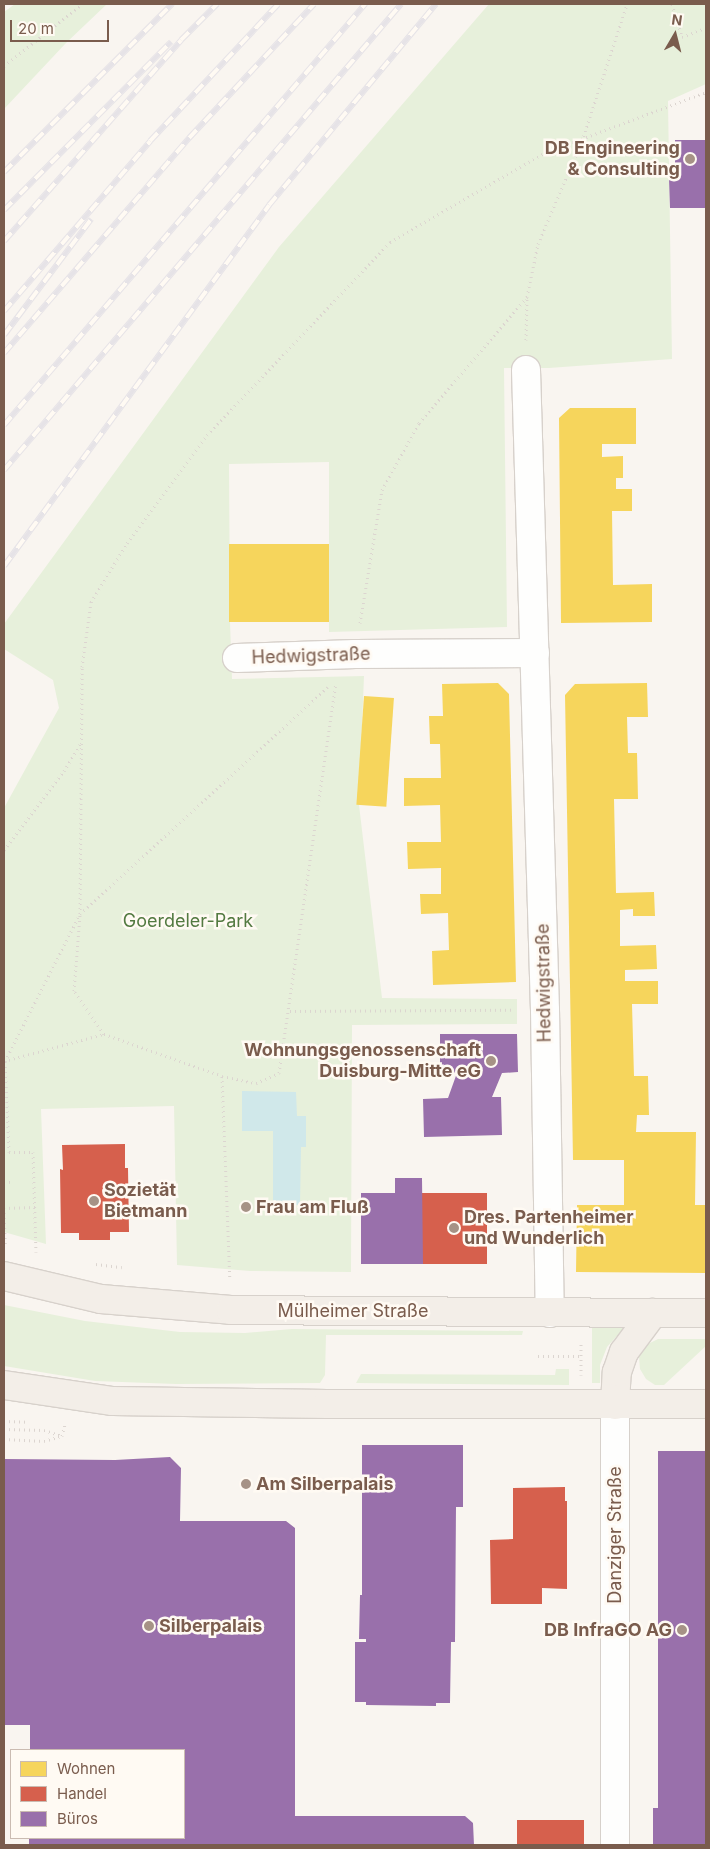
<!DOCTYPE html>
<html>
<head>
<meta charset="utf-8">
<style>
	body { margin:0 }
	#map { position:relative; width:710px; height:1849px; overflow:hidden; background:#f9f5f0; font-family:Inter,sans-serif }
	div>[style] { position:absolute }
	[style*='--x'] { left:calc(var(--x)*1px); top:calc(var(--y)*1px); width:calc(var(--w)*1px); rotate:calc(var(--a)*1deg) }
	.green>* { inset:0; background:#e7f0db }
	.water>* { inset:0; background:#d0e8ea }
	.homes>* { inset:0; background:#f6d55c; transform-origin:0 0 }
	.shops>* { inset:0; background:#d6604d; transform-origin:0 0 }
	.offices>* { inset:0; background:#9970ab }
	.path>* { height:3px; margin-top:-1.5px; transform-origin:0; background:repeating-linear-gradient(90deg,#dcd5d0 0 1px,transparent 0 5px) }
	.roads { filter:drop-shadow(1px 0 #d7d1cb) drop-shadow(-1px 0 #d7d1cb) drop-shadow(0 1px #d7d1cb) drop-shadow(0 -1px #d7d1cb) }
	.minor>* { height:28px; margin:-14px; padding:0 14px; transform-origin:14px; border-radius:14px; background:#fefefd }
	.major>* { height:28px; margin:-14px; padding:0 14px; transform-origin:14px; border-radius:14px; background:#f3eee8 }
	.rail>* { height:5.5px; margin-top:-2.75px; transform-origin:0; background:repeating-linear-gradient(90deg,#fffaf3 0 11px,#e6e3e7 0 22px); box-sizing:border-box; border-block:1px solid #e6e3e7 }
	.dots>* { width:14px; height:14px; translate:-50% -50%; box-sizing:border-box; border:2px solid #fffaf3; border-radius:50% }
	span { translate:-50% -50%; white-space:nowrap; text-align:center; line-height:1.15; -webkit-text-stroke:5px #fffaf3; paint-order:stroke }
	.poi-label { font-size:18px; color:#7a5c4d; font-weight:700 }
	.right { translate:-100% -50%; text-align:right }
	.left { translate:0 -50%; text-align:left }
	.street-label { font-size:18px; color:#7a5c4d }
	.park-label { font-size:18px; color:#537a41 }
	.frame { position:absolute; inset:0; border:5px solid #7a5c4d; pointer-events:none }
	.legend { position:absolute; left:10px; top:1749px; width:175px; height:90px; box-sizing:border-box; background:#fffaf3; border:1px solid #cabbb1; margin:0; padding:6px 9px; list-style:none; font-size:15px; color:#7a5c4d }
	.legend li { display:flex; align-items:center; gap:10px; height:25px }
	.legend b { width:25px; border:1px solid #cabbb1 }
	.north { position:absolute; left:650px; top:10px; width:50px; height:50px; -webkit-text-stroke:4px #fffaf3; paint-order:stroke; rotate:8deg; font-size:14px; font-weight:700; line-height:20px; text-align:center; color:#7a5c4d }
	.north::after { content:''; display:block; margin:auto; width:18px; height:22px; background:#7a5c4d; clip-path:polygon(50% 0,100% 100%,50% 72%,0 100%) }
	.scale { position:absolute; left:10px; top:20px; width:99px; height:22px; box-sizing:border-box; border:2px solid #7a5c4d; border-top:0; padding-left:6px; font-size:15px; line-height:18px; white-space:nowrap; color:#7a5c4d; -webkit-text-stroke:4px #fffaf3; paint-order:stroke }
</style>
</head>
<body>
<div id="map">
	<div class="green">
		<i style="clip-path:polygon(15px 4px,107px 4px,66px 43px,4px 109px,4px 12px)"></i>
		<i style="clip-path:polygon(489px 4px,706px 4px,706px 84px,668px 101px,672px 359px,549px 368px,504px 368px,507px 627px,329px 632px,329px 462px,229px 464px,230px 622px,232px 679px,364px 676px,359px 805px,382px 998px,517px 999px,517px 1024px,352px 1025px,351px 1272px,250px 1271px,177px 1265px,174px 1106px,41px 1109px,46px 1244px,4px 1232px,4px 808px,59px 708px,53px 680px,4px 649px,4px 624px,279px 247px)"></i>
		<i style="clip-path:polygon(4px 1305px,85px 1321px,180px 1332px,245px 1333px,292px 1329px,523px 1331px,522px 1335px,326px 1335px,325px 1375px,320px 1383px,176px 1384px,95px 1381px,4px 1366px)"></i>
		<i style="clip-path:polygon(592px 1328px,624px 1328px,607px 1347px,600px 1365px,600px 1383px,592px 1383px)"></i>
		<i style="clip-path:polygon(658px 1339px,706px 1339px,706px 1346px,664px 1385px,655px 1385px,646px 1379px,640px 1369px,639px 1357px,646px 1345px)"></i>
		<i style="clip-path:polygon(556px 1369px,569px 1369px,569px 1385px,356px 1383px,361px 1374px,555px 1375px)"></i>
	</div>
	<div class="water">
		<i style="clip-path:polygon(242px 1091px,296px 1092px,297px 1116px,306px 1116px,306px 1147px,301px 1147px,300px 1205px,273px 1205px,273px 1131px,242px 1131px)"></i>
	</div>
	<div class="homes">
		<i style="clip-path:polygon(570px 408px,636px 408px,636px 444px,602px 444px,602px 457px,623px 456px,623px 478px,616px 478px,616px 489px,632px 489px,632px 511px,612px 511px,613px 585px,652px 584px,652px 622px,561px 623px,559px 418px)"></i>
		<i style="left:229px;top:544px;width:100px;height:78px"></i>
		<i style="clip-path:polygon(498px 683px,509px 694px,516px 982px,433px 985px,432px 951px,449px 950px,448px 913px,421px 914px,420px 894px,441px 894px,441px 868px,408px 869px,407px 842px,441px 842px,440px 805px,404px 806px,404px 778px,441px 778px,440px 744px,430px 744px,429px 716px,443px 716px,442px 684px)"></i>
		<i style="clip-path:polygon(647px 683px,648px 717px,627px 717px,628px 753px,637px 753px,638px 799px,614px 799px,616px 893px,654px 892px,655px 916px,633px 916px,633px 909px,620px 910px,620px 946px,656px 945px,657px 969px,625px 970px,625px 981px,658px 981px,658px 1004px,632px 1004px,634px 1076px,648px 1076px,649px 1115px,637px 1115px,636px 1132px,696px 1132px,695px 1205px,706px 1205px,706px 1273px,576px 1272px,577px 1205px,624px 1205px,624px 1160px,573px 1160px,565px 695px,575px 684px)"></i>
		<i style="left:364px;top:696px;width:30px;height:109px;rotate:4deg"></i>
	</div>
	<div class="shops">
		<i style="clip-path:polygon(125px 1144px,125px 1168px,128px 1168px,129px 1232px,110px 1232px,110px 1240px,79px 1240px,79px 1233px,61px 1233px,60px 1169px,63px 1170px,62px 1145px)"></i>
		<i style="left:422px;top:1193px;width:65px;height:71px"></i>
		<i style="clip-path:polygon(565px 1487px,565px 1501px,567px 1501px,567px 1589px,542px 1588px,542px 1604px,491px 1604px,490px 1540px,513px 1539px,513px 1488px)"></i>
		<i style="left:517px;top:1820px;width:67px;height:25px"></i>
	</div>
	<div class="offices">
		<i style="clip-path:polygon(675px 140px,706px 140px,706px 208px,670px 208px,669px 179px,675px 178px)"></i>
		<i style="clip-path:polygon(440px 1034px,517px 1034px,518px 1072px,502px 1073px,492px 1097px,501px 1097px,502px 1135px,424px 1137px,423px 1099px,448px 1098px,457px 1073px,440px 1073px)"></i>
		<i style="clip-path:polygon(395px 1178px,422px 1178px,423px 1264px,361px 1264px,361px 1193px,395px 1193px)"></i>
		<i style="clip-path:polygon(362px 1445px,463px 1445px,463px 1507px,456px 1507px,455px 1642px,451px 1642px,450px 1703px,436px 1703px,436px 1706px,366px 1705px,366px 1702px,355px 1702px,355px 1642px,366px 1642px,366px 1639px,359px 1639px,360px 1595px,362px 1595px)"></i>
		<i style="clip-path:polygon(658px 1451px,706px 1451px,706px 1845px,653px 1845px,653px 1808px,658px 1808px)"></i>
		<i style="clip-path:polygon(170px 1457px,181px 1468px,180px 1521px,286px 1521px,295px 1528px,295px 1816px,465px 1816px,473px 1823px,474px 1845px,29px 1845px,29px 1838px,184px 1838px,184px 1750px,30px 1750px,30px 1725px,4px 1725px,4px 1459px,115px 1460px)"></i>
	</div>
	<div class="path">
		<i style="--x:672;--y:4;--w:34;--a:73"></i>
		<i style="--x:682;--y:37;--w:26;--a:-21"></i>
		<i style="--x:4;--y:66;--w:100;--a:-38.5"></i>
		<i style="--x:526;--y:340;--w:43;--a:-88.7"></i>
		<i style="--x:527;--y:297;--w:54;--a:-78.3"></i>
		<i style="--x:538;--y:244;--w:112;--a:-66.9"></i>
		<i style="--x:582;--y:141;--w:144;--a:-71.8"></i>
		<i style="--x:360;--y:623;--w:135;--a:-80.6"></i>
		<i style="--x:382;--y:490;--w:77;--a:-61.1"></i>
		<i style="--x:419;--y:423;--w:166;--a:-49.4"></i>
		<i style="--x:4;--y:850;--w:99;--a:-52.8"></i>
		<i style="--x:64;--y:771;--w:33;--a:-59"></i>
		<i style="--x:290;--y:1011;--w:224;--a:-0.3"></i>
		<i style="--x:104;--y:1034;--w:52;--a:-124.9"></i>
		<i style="--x:74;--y:991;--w:77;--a:-85.5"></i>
		<i style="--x:80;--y:914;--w:247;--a:-89.5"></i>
		<i style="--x:82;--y:667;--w:66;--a:-82.1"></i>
		<i style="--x:91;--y:602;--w:69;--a:-58.6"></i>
		<i style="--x:127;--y:543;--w:134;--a:-53.5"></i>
		<i style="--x:207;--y:435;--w:266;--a:-46.5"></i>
		<i style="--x:390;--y:242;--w:178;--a:-30"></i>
		<i style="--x:544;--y:153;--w:173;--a:-20.6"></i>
		<i style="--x:4;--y:1061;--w:104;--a:-15.1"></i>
		<i style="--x:104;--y:1034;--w:125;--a:19.6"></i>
		<i style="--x:222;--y:1076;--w:35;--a:12"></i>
		<i style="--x:256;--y:1083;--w:25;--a:-23"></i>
		<i style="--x:279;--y:1073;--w:393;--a:-81.7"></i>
		<i style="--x:222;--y:1076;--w:204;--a:87.8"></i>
		<i style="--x:4;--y:1152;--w:29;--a:0"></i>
		<i style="--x:33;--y:1152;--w:100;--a:88.3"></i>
		<i style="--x:9;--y:1152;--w:91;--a:-92.5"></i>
		<i style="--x:5;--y:1061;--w:165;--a:-63"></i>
		<i style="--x:80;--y:914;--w:336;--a:-42.5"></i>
		<i style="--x:4;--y:1183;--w:9;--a:-13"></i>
		<i style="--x:4;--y:1208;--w:37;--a:88"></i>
		<i style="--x:4;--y:1208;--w:31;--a:-2"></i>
		<i style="--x:96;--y:1264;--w:26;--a:7"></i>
		<i style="--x:581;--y:1344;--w:31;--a:90"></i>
		<i style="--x:538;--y:1356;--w:43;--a:0"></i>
		<i style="--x:4;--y:1421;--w:24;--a:2"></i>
		<i style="--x:4;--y:1429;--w:40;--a:1.4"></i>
		<i style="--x:44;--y:1430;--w:19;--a:18"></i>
		<i style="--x:4;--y:1439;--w:40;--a:2.9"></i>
		<i style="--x:44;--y:1441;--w:19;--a:-16"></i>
		<i style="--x:62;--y:1436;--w:12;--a:-76"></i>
	</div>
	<div class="roads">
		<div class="minor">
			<i style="--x:526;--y:370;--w:640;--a:88.3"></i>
			<i style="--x:545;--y:1010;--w:303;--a:89.1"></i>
			<i style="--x:237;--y:658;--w:118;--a:-1.9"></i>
			<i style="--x:355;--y:654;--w:180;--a:-0.3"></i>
			<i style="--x:615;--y:1405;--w:440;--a:90"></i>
		</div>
		<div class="major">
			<i style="--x:4;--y:1276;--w:100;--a:13.3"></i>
			<i style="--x:101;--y:1299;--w:130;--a:4.8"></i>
			<i style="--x:231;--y:1310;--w:475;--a:0.4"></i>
			<i style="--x:4;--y:1385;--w:110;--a:8.4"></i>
			<i style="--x:113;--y:1401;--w:214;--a:0.8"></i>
			<i style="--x:327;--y:1404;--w:379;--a:0"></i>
			<i style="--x:615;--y:1405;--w:33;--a:-87"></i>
			<i style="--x:617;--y:1372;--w:21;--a:-71"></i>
			<i style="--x:624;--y:1352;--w:49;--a:-53.4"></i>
		</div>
	</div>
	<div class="rail">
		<i style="--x:4;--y:172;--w:238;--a:-45"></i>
		<i style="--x:4;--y:210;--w:237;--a:-45.2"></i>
		<i style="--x:4;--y:241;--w:268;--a:-48.6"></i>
		<i style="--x:181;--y:40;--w:51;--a:-45"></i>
		<i style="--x:4;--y:311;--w:224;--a:-49.3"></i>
		<i style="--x:150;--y:141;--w:187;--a:-46.9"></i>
		<i style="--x:4;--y:335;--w:145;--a:-53.1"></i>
		<i style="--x:4;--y:353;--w:284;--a:-49.3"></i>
		<i style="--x:189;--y:138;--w:183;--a:-47"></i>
		<i style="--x:4;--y:425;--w:555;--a:-49.39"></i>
		<i style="--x:4;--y:470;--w:612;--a:-49.57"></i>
		<i style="--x:4;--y:566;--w:448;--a:-53.7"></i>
		<i style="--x:269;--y:205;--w:261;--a:-50.3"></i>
	</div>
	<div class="dots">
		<i style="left:690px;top:159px;background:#a69286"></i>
		<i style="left:491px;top:1061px;background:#a69286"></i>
		<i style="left:94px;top:1201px;background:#a69286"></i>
		<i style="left:246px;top:1207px;background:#a69286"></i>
		<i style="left:454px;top:1228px;background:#a69286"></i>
		<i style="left:246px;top:1484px;background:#a69286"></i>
		<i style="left:149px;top:1626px;background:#a69286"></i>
		<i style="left:682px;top:1630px;background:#a69286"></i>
	</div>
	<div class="poi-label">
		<span class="right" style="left:680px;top:159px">DB Engineering<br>&amp; Consulting</span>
		<span class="right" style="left:481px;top:1061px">Wohnungsgenossenschaft<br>Duisburg-Mitte eG</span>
		<span class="left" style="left:104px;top:1201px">Sozietät<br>Bietmann</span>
		<span class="left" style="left:256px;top:1207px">Frau am Fluß</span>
		<span class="left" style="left:464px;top:1228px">Dres. Partenheimer<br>und Wunderlich</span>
		<span class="left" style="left:256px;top:1484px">Am Silberpalais</span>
		<span class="left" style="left:159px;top:1626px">Silberpalais</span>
		<span class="right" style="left:672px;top:1630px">DB InfraGO AG</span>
	</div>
	<div class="street-label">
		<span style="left:311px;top:656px;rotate:-2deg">Hedwigstraße</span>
		<span style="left:544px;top:983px;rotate:-91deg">Hedwigstraße</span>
		<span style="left:353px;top:1311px">Mülheimer Straße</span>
		<span style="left:615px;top:1535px;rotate:-90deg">Danziger Straße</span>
	</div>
	<div class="park-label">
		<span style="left:188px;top:921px">Goerdeler-Park</span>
	</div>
	<div class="frame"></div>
	<ul class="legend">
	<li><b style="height:14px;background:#f6d55c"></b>Wohnen</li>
	<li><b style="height:14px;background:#d6604d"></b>Handel</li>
	<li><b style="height:14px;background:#9970ab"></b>Büros</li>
	</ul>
	<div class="north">N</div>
	<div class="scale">20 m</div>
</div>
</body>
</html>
